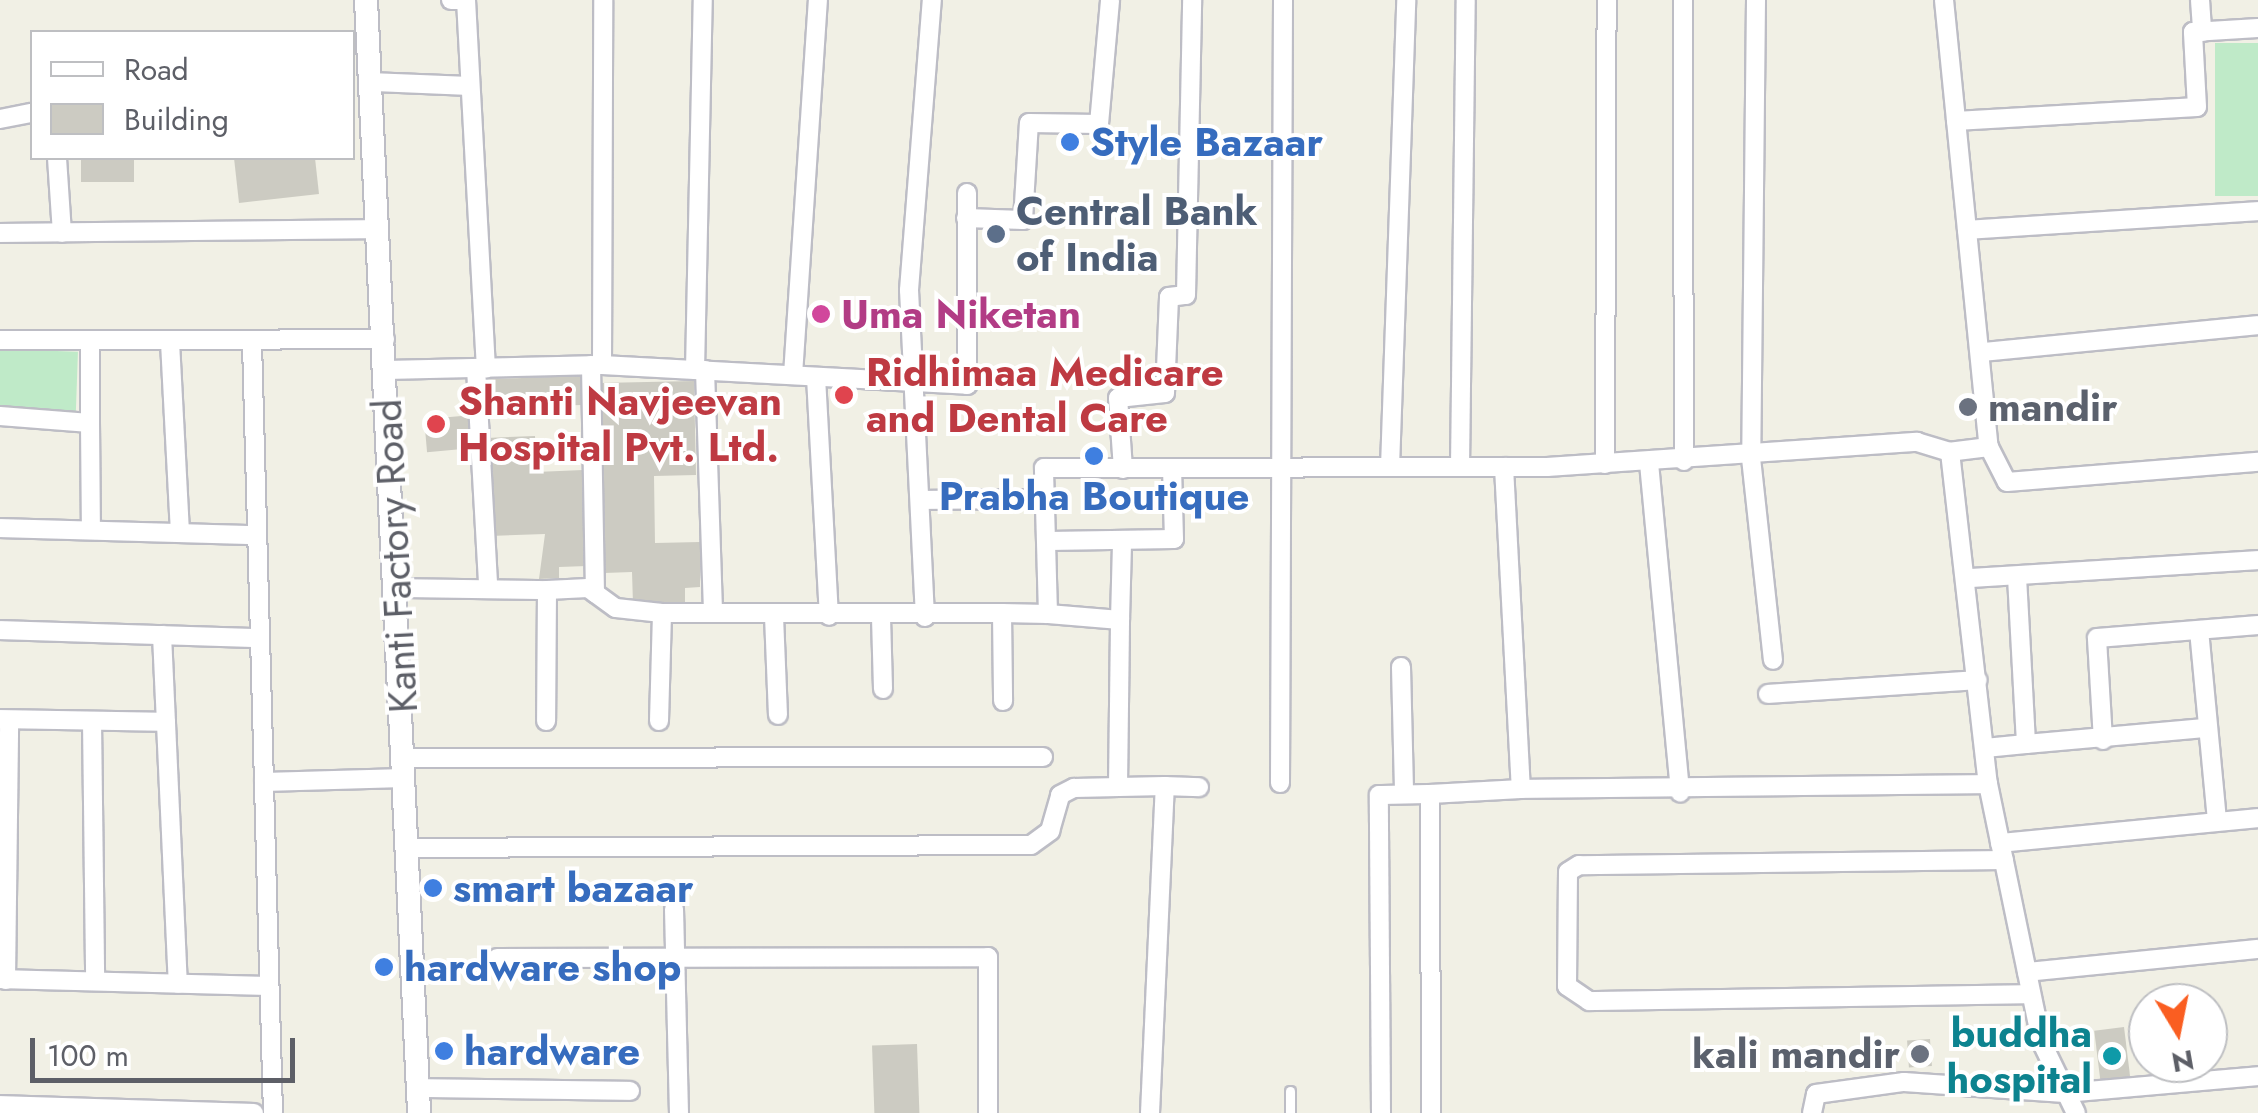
<!DOCTYPE html>
<html>
<head>
<meta charset="utf-8">
<style>
	body { margin:0 }
	#map { position:relative; width:2258px; height:1113px; overflow:hidden; background:#f1f0e5; font-family:Jost,sans-serif }
	div>[style] { position:absolute }
	[style*='--x'] { left:calc(var(--x)*1px); top:calc(var(--y)*1px); width:calc(var(--w)*1px); rotate:calc(var(--a)*1deg) }
	.green>* { inset:0; background:#bfeac8; transform-origin:0 0 }
	.building>* { inset:0; background:#cccbc2; transform-origin:0 0 }
	.roads { filter:drop-shadow(2px 0 #bdbdc5) drop-shadow(-2px 0 #bdbdc5) drop-shadow(0 2px #bdbdc5) drop-shadow(0 -2px #bdbdc5) }
	.service>* { height:9px; margin:-4.5px; padding:0 4.5px; transform-origin:4.5px; border-radius:4.5px; background:#fff }
	.minor>* { height:18px; margin:-9px; padding:0 9px; transform-origin:9px; border-radius:9px; background:#fff }
	.tertiary>* { height:22px; margin:-11px; padding:0 11px; transform-origin:11px; border-radius:11px; background:#fff }
	.dots>* { width:28px; height:28px; translate:-50% -50%; box-sizing:border-box; border:5px solid #fff; border-radius:50% }
	span { translate:-50% -50%; white-space:nowrap; text-align:center; line-height:1.15; -webkit-text-stroke:8px #fff; paint-order:stroke }
	.shop-label { font-size:40px; color:#366cbe; font-weight:700 }
	.left { translate:0 -50%; text-align:left }
	.service-label { font-size:40px; color:#4e5e75; font-weight:700 }
	.hotel-label { font-size:40px; color:#b23c85; font-weight:700 }
	.health-label { font-size:40px; color:#be3a42; font-weight:700 }
	.worship-label { font-size:40px; color:#5b616d; font-weight:700 }
	.right { translate:-100% -50%; text-align:right }
	.street-label { font-size:40px; color:#5d5f67 }
	.culture-label { font-size:40px; color:#0d838f; font-weight:700 }
	.legend { position:absolute; left:30px; top:30px; width:325px; height:130px; box-sizing:border-box; background:#fff; border:2px solid #bebfc2; margin:0; padding:12px 18px; list-style:none; font-size:30px; color:#5d5f67 }
	.legend li { display:flex; align-items:center; gap:20px; height:50px }
	.legend b { width:50px; border:2px solid #bebfc2 }
	.north { position:absolute; left:2128px; top:983px; width:100px; height:100px; box-sizing:border-box; background:#fff; border:2px solid #bebfc2; border-radius:50%; rotate:170deg; font-size:28px; font-weight:700; line-height:40px; text-align:center; color:#5d5f67 }
	.north::after { content:''; display:block; margin:auto; width:35px; height:45px; background:#fa5e21; clip-path:polygon(50% 0,100% 100%,50% 72%,0 100%) }
	.scale { position:absolute; left:30px; top:1038px; width:265px; height:45px; box-sizing:border-box; border:5px solid #5d5f67; border-top:0; padding-left:12px; font-size:30px; line-height:35px; white-space:nowrap; color:#5d5f67; -webkit-text-stroke:8px #fff; paint-order:stroke }
</style>
</head>
<body>
<div id="map">
	<div class="green">
		<i style="left:2258px;top:43px;width:153px;height:43px;rotate:90deg"></i>
		<i style="left:0;top:349px;width:78px;height:63px;rotate:2deg"></i>
	</div>
	<div class="building">
		<i style="left:81px;top:158px;width:53px;height:24px"></i>
		<i style="clip-path:polygon(234px 158px,315px 158px,319px 194px,239px 203px)"></i>
		<i style="left:580px;top:376px;width:29px;height:92px;rotate:88deg"></i>
		<i style="clip-path:polygon(694px 381px,696px 475px,654px 476px,655px 543px,700px 542px,700px 587px,685px 588px,685px 602px,633px 604px,632px 572px,604px 573px,600px 383px)"></i>
		<i style="left:473px;top:415px;width:33px;height:49px;rotate:85deg"></i>
		<i style="clip-path:polygon(535px 436px,536px 472px,583px 470px,587px 566px,559px 567px,559px 578px,539px 579px,545px 534px,489px 536px,486px 438px)"></i>
		<i style="left:2124px;top:1027px;width:54px;height:30px;rotate:83deg"></i>
		<i style="left:1930px;top:1039px;width:27px;height:23px;rotate:86deg"></i>
		<i style="left:917px;top:1044px;width:69px;height:45px;rotate:88deg"></i>
	</div>
	<div class="roads">
		<div class="service">
			<i style="--x:1290;--y:1113;--w:22;--a:-90"></i>
		</div>
		<div class="minor">
			<i style="--x:451;--y:0;--w:15;--a:0"></i>
			<i style="--x:466;--y:0;--w:369;--a:86.9"></i>
			<i style="--x:1683;--y:0;--w:461;--a:89.9"></i>
			<i style="--x:1756;--y:0;--w:458;--a:90.6"></i>
			<i style="--x:1751;--y:458;--w:203;--a:83.8"></i>
			<i style="--x:1944;--y:0;--w:449;--a:84.3"></i>
			<i style="--x:1989;--y:447;--w:39;--a:173"></i>
			<i style="--x:1950;--y:452;--w:334;--a:83.5"></i>
			<i style="--x:1988;--y:784;--w:262;--a:78.3"></i>
			<i style="--x:2041;--y:1041;--w:80;--a:64.1"></i>
			<i style="--x:2200;--y:0;--w:32;--a:86"></i>
			<i style="--x:372;--y:82;--w:95;--a:2.4"></i>
			<i style="--x:0;--y:119;--w:33;--a:-11"></i>
			<i style="--x:1956;--y:121;--w:241;--a:-3.3"></i>
			<i style="--x:2197;--y:107;--w:75;--a:-93.1"></i>
			<i style="--x:2193;--y:32;--w:65;--a:-3.5"></i>
			<i style="--x:57;--y:158;--w:75;--a:86.2"></i>
			<i style="--x:966;--y:218;--w:57;--a:2"></i>
			<i style="--x:1023;--y:220;--w:97;--a:-86.5"></i>
			<i style="--x:1029;--y:123;--w:70;--a:0.8"></i>
			<i style="--x:1099;--y:124;--w:124;--a:-84.9"></i>
			<i style="--x:1967;--y:230;--w:292;--a:-3.7"></i>
			<i style="--x:0;--y:233;--w:379;--a:-0.6"></i>
			<i style="--x:0;--y:340;--w:385;--a:-0.1"></i>
			<i style="--x:170;--y:342;--w:191;--a:87"></i>
			<i style="--x:252;--y:343;--w:770;--a:88.44"></i>
			<i style="--x:1983;--y:352;--w:276;--a:-5.6"></i>
			<i style="--x:591;--y:365;--w:228;--a:89"></i>
			<i style="--x:602;--y:365;--w:365;--a:-89.8"></i>
			<i style="--x:476;--y:368;--w:218;--a:86.8"></i>
			<i style="--x:386;--y:370;--w:216;--a:-1.3"></i>
			<i style="--x:602;--y:365;--w:366;--a:3.1"></i>
			<i style="--x:967;--y:385;--w:192;--a:-90"></i>
			<i style="--x:695;--y:370;--w:370;--a:-88.8"></i>
			<i style="--x:705;--y:370;--w:243;--a:88.1"></i>
			<i style="--x:793;--y:375;--w:376;--a:-86.2"></i>
			<i style="--x:816;--y:377;--w:239;--a:86.9"></i>
			<i style="--x:0;--y:416;--w:90;--a:4.4"></i>
			<i style="--x:90;--y:423;--w:107;--a:89.5"></i>
			<i style="--x:90;--y:423;--w:82;--a:-90"></i>
			<i style="--x:1989;--y:447;--w:39;--a:63"></i>
			<i style="--x:2007;--y:482;--w:252;--a:-4.6"></i>
			<i style="--x:1649;--y:463;--w:331;--a:84.6"></i>
			<i style="--x:1605;--y:464;--w:464;--a:-89.8"></i>
			<i style="--x:1390;--y:467;--w:467;--a:-88"></i>
			<i style="--x:1460;--y:467;--w:467;--a:-89.3"></i>
			<i style="--x:1504;--y:467;--w:322;--a:87"></i>
			<i style="--x:1521;--y:789;--w:467;--a:-0.6"></i>
			<i style="--x:1123;--y:469;--w:71;--a:-94"></i>
			<i style="--x:1118;--y:398;--w:47;--a:-6.1"></i>
			<i style="--x:1165;--y:393;--w:96;--a:-87.6"></i>
			<i style="--x:1169;--y:297;--w:17;--a:-7"></i>
			<i style="--x:1186;--y:295;--w:295;--a:-88.8"></i>
			<i style="--x:924;--y:500;--w:122;--a:-0.5"></i>
			<i style="--x:0;--y:528;--w:257;--a:1.6"></i>
			<i style="--x:1048;--y:541;--w:126;--a:-0.9"></i>
			<i style="--x:1174;--y:539;--w:71;--a:-91.6"></i>
			<i style="--x:2017;--y:577;--w:167;--a:86.9"></i>
			<i style="--x:2026;--y:744;--w:182;--a:-5.1"></i>
			<i style="--x:1972;--y:578;--w:287;--a:-3.6"></i>
			<i style="--x:397;--y:588;--w:150;--a:0.8"></i>
			<i style="--x:547;--y:590;--w:131;--a:90.4"></i>
			<i style="--x:547;--y:590;--w:41;--a:-2.8"></i>
			<i style="--x:588;--y:588;--w:34;--a:36"></i>
			<i style="--x:616;--y:608;--w:46;--a:6.2"></i>
			<i style="--x:662;--y:613;--w:340;--a:0"></i>
			<i style="--x:1002;--y:613;--w:88;--a:89.3"></i>
			<i style="--x:1002;--y:613;--w:46;--a:1.2"></i>
			<i style="--x:774;--y:616;--w:99;--a:87.7"></i>
			<i style="--x:881;--y:617;--w:72;--a:88.4"></i>
			<i style="--x:925;--y:617;--w:327;--a:-92.8"></i>
			<i style="--x:909;--y:290;--w:291;--a:-85.5"></i>
			<i style="--x:1120;--y:620;--w:75;--a:-88.5"></i>
			<i style="--x:0;--y:630;--w:260;--a:1.8"></i>
			<i style="--x:2199;--y:630;--w:191;--a:84.6"></i>
			<i style="--x:162;--y:635;--w:349;--a:87.4"></i>
			<i style="--x:1401;--y:667;--w:127;--a:88.6"></i>
			<i style="--x:1768;--y:694;--w:210;--a:-3.8"></i>
			<i style="--x:0;--y:719;--w:166;--a:1"></i>
			<i style="--x:92;--y:721;--w:260;--a:89.3"></i>
			<i style="--x:659;--y:721;--w:108;--a:-88.4"></i>
			<i style="--x:2103;--y:740;--w:102;--a:-93.4"></i>
			<i style="--x:2097;--y:638;--w:162;--a:-4.6"></i>
			<i style="--x:1985;--y:748;--w:41;--a:-5.6"></i>
			<i style="--x:404;--y:758;--w:639;--a:-0.09"></i>
			<i style="--x:264;--y:782;--w:140;--a:-1.6"></i>
			<i style="--x:1280;--y:783;--w:783;--a:-89.78"></i>
			<i style="--x:1118;--y:787;--w:167;--a:-89.3"></i>
			<i style="--x:1120;--y:620;--w:72;--a:-175.2"></i>
			<i style="--x:1048;--y:614;--w:146;--a:-91.6"></i>
			<i style="--x:1044;--y:468;--w:503;--a:-0.11"></i>
			<i style="--x:1547;--y:467;--w:371;--a:-3.9"></i>
			<i style="--x:1917;--y:442;--w:34;--a:17"></i>
			<i style="--x:2000;--y:843;--w:259;--a:-5.5"></i>
			<i style="--x:408;--y:848;--w:623;--a:-0.28"></i>
			<i style="--x:1031;--y:845;--w:24;--a:-36"></i>
			<i style="--x:1050;--y:831;--w:37;--a:-74"></i>
			<i style="--x:1060;--y:795;--w:16;--a:-27"></i>
			<i style="--x:1074;--y:788;--w:91;--a:-1.3"></i>
			<i style="--x:2004;--y:860;--w:425;--a:179.3"></i>
			<i style="--x:1579;--y:865;--w:13;--a:148"></i>
			<i style="--x:1568;--y:872;--w:114;--a:90.5"></i>
			<i style="--x:1567;--y:986;--w:27;--a:34"></i>
			<i style="--x:1589;--y:1001;--w:442;--a:-0.9"></i>
			<i style="--x:674;--y:909;--w:204;--a:88.6"></i>
			<i style="--x:497;--y:958;--w:491;--a:-0.1"></i>
			<i style="--x:988;--y:957;--w:156;--a:90"></i>
			<i style="--x:2027;--y:972;--w:232;--a:-5.7"></i>
			<i style="--x:0;--y:979;--w:269;--a:1.5"></i>
			<i style="--x:6;--y:980;--w:260;--a:-89.3"></i>
			<i style="--x:418;--y:1088;--w:212;--a:0.8"></i>
			<i style="--x:0;--y:1105;--w:254;--a:1.8"></i>
			<i style="--x:1150;--y:1113;--w:327;--a:-87.4"></i>
			<i style="--x:1165;--y:786;--w:34;--a:2"></i>
			<i style="--x:1381;--y:1113;--w:318;--a:-90.4"></i>
			<i style="--x:1379;--y:795;--w:51;--a:-1.1"></i>
			<i style="--x:1431;--y:1113;--w:319;--a:-90.2"></i>
			<i style="--x:1430;--y:794;--w:91;--a:-3.1"></i>
			<i style="--x:1812;--y:1113;--w:19;--a:-78"></i>
			<i style="--x:1816;--y:1094;--w:89;--a:-7.8"></i>
			<i style="--x:1904;--y:1082;--w:161;--a:3.9"></i>
			<i style="--x:2065;--y:1093;--w:194;--a:-5"></i>
		</div>
		<div class="tertiary">
			<i style="--x:366;--y:0;--w:1114;--a:87.27"></i>
		</div>
	</div>
	<div class="dots">
		<i style="left:1070px;top:142px;background:#3f7fe0"></i>
		<i style="left:996px;top:234px;background:#5c6f8a"></i>
		<i style="left:821px;top:314px;background:#d1479c"></i>
		<i style="left:844px;top:395px;background:#e0444e"></i>
		<i style="left:1968px;top:407px;background:#6b7280"></i>
		<i style="left:436px;top:424px;background:#e0444e"></i>
		<i style="left:1094px;top:456px;background:#3f7fe0"></i>
		<i style="left:433px;top:888px;background:#3f7fe0"></i>
		<i style="left:384px;top:967px;background:#3f7fe0"></i>
		<i style="left:444px;top:1051px;background:#3f7fe0"></i>
		<i style="left:1920px;top:1054px;background:#6b7280"></i>
		<i style="left:2112px;top:1056px;background:#0f9aa8"></i>
	</div>
	<div class="shop-label">
		<span class="left" style="left:1090px;top:142px">Style Bazaar</span>
		<span style="left:1094px;top:496px">Prabha Boutique</span>
		<span class="left" style="left:453px;top:888px">smart bazaar</span>
		<span class="left" style="left:404px;top:967px">hardware shop</span>
		<span class="left" style="left:464px;top:1051px">hardware</span>
	</div>
	<div class="service-label">
		<span class="left" style="left:1016px;top:234px">Central Bank<br>of India</span>
	</div>
	<div class="hotel-label">
		<span class="left" style="left:841px;top:314px">Uma Niketan</span>
	</div>
	<div class="health-label">
		<span class="left" style="left:866px;top:395px">Ridhimaa Medicare<br>and Dental Care</span>
		<span class="left" style="left:458px;top:424px">Shanti Navjeevan<br>Hospital Pvt. Ltd.</span>
	</div>
	<div class="worship-label">
		<span class="left" style="left:1988px;top:407px">mandir</span>
		<span class="right" style="left:1900px;top:1054px">kali mandir</span>
	</div>
	<div class="street-label">
		<span style="left:395px;top:556px;rotate:-93deg">Kanti Factory Road</span>
	</div>
	<div class="culture-label">
		<span class="right" style="left:2092px;top:1056px">buddha<br>hospital</span>
	</div>
	<ul class="legend">
	<li><b style="height:12px;background:#fff"></b>Road</li>
	<li><b style="height:28px;background:#cccbc2"></b>Building</li>
	</ul>
	<div class="north">N</div>
	<div class="scale">100 m</div>
</div>
</body>
</html>
